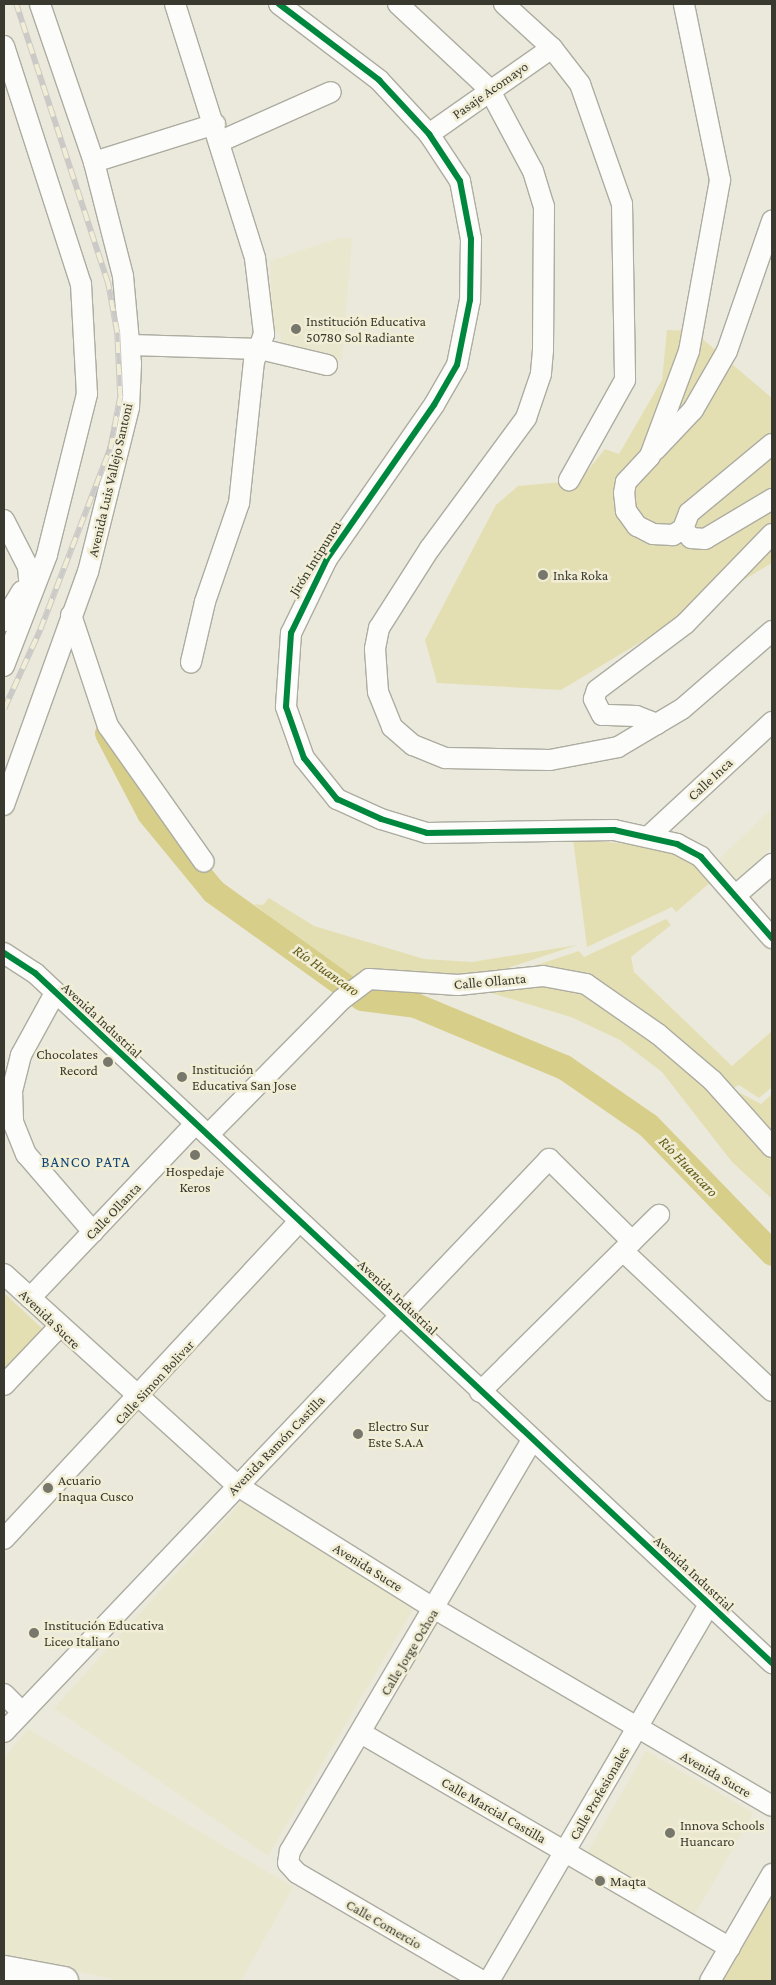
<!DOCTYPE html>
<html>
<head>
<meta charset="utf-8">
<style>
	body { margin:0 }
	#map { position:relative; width:776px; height:1985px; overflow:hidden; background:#ebe9db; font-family:"Crimson Pro",serif }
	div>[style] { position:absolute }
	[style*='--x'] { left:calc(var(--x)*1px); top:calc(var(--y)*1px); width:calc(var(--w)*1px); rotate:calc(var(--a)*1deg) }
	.built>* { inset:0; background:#eae7cf; transform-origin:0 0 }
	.green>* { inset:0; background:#e4dfb3 }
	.river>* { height:25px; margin:-12.5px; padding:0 12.5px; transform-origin:12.5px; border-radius:12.5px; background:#d7ce8a }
	.roads { filter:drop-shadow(1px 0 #adaca1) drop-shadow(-1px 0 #adaca1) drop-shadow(0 1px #adaca1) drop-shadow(0 -1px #adaca1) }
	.minor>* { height:20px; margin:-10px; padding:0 10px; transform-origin:10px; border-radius:10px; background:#fcfcfa }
	.highway>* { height:28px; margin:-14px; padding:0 14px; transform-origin:14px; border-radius:14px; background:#fcfcfa }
	.rail>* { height:5.5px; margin-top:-2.75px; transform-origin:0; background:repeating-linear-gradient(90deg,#f1eed5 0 11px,#cccac7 0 22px); box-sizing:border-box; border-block:1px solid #cccac7 }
	.cycleway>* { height:6px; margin:-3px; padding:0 3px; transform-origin:3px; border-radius:3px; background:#00873e }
	.dots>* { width:14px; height:14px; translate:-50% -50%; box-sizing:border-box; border:2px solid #f1eed5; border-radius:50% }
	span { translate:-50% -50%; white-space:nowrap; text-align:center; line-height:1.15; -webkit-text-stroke:5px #f1eed5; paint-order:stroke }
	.street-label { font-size:14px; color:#3a392f }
	.poi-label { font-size:14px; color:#3a392f }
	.left { translate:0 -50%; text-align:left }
	.right { translate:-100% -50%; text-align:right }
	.water-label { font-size:15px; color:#625915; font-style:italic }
	.neighbourhood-label { font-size:15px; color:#114577; letter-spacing:1px }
	.frame { position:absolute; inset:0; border:5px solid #3a392f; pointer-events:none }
</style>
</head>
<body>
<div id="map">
	<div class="built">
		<i style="clip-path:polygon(339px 238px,352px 238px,342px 360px,280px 351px,281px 335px,273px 330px,270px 261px)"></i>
		<i style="clip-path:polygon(772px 808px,772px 847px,737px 881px,719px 859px)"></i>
		<i style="clip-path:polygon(242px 1501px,415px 1606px,268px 1856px,54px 1708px)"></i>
		<i style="clip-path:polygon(28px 1729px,293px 1887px,241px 1981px,122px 1981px,4px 1955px,4px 1758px)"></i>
		<i style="left:646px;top:1751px;width:124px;height:118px;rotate:30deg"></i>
	</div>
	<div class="green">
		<i style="clip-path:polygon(667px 330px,693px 331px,772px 398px,772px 563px,561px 690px,437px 683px,425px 640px,496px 505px,518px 486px,562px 482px,574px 487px,605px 449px,619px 454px,662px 380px)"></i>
		<i style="clip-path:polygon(573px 839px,649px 846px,694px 861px,712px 881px,676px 912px,672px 907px,587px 947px)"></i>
		<i style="clip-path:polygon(269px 898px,314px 926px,424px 959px,472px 962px,577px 945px,505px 969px,503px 975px,473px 977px,373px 968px,354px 984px,254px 904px,263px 905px)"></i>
		<i style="clip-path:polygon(666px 919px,671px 925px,631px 957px,634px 972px,732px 1066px,772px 1031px,772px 1087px,759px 1098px,739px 1085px,730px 1090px,623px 999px,513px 973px,579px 951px,584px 957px)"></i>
		<i style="clip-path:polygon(510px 985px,553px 985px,584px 991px,696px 1073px,772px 1158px,772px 1199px,732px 1162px,662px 1072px,620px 1040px,571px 1017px,488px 992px)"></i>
		<i style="clip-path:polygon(740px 1093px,761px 1104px,772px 1094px,772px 1136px,735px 1096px)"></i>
		<i style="clip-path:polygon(4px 1293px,46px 1332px,4px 1377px)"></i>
		<i style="clip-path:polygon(772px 1883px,772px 1981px,718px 1981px)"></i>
	</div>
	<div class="river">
		<i style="--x:107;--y:733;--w:90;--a:62.3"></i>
		<i style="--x:149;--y:813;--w:101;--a:50.6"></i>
		<i style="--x:213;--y:891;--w:183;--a:35.7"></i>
		<i style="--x:362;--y:998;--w:53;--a:7.5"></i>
		<i style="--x:415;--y:1005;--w:161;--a:22.6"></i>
		<i style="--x:564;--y:1067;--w:102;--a:34.6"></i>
		<i style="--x:648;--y:1125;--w:178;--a:45.9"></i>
	</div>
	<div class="roads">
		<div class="minor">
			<i style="--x:175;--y:4;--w:266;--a:72.5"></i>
			<i style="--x:255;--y:258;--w:77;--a:83.2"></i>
			<i style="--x:264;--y:334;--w:29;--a:110"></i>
			<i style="--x:254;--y:361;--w:143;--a:96"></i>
			<i style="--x:239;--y:503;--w:105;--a:109"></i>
			<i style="--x:205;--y:602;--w:62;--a:103.1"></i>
			<i style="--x:279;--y:4;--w:126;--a:37.2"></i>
			<i style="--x:379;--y:80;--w:74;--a:47.2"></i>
			<i style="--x:429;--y:134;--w:56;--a:56.6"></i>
			<i style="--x:460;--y:181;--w:59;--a:79.3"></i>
			<i style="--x:471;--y:239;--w:61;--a:90.9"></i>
			<i style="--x:470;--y:300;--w:66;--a:101.3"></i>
			<i style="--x:457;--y:365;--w:46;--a:119.9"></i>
			<i style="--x:434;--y:405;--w:188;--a:124.8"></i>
			<i style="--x:327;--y:559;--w:82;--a:115.9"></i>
			<i style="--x:291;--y:633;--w:74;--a:93.9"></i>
			<i style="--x:286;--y:707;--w:54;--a:70.6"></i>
			<i style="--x:304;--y:758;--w:53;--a:51.2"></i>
			<i style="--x:337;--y:799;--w:48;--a:24.4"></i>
			<i style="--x:381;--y:819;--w:48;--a:16.9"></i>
			<i style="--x:427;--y:833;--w:187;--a:-0.9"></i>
			<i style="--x:614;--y:830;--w:65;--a:12.5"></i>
			<i style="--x:677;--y:844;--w:27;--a:28"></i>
			<i style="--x:701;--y:857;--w:108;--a:48.8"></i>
			<i style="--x:398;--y:4;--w:125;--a:43"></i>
			<i style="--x:489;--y:89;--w:93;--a:61.8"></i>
			<i style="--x:533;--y:171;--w:37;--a:73"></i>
			<i style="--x:544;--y:206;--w:144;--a:90.4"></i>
			<i style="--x:543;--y:350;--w:24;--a:95"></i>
			<i style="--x:541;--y:374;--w:46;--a:108.8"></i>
			<i style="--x:526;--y:418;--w:162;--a:126.4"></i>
			<i style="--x:430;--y:548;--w:95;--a:122.5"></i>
			<i style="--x:379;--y:628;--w:21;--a:101"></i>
			<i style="--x:375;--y:649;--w:43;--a:86"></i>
			<i style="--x:378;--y:692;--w:38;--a:68"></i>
			<i style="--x:392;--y:727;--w:28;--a:41"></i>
			<i style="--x:413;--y:745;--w:35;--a:22"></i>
			<i style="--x:446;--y:758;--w:104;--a:1.1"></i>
			<i style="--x:550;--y:760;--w:69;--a:-10.8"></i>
			<i style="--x:618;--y:747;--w:74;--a:-30.7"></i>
			<i style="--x:682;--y:709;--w:119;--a:-40.9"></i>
			<i style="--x:504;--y:4;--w:65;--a:42.5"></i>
			<i style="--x:552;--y:48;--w:46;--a:52.1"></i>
			<i style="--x:580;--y:84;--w:127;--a:70.7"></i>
			<i style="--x:622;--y:204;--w:176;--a:89"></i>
			<i style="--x:625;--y:380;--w:115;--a:119.2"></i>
			<i style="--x:4;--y:46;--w:250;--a:72.1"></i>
			<i style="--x:81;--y:284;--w:110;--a:86.9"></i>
			<i style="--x:87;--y:394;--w:166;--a:104"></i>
			<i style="--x:47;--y:555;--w:119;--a:111.2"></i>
			<i style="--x:429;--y:134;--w:150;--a:-35"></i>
			<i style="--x:221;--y:141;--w:120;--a:-24"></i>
			<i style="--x:94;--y:162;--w:127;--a:-17.4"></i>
			<i style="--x:131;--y:345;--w:129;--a:1.8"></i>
			<i style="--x:260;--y:349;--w:69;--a:13.4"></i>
			<i style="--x:772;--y:444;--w:108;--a:140.3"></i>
			<i style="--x:689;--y:513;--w:17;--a:111"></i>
			<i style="--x:683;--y:529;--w:12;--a:48"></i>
			<i style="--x:691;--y:538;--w:14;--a:4"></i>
			<i style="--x:705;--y:539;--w:78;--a:-30.8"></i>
			<i style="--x:655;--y:450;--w:55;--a:-46.5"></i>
			<i style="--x:693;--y:410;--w:68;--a:-60"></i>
			<i style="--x:727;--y:351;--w:138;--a:-70.9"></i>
			<i style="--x:4;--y:520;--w:53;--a:62.9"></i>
			<i style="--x:28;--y:567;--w:25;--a:85"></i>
			<i style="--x:683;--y:529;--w:12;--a:149"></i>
			<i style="--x:673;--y:535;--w:20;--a:-177"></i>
			<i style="--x:653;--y:534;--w:18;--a:-153"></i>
			<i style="--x:637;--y:526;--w:19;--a:-126"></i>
			<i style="--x:626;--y:511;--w:18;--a:-96"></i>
			<i style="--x:624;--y:493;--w:11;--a:-80"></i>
			<i style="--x:626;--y:482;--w:35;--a:-47"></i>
			<i style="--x:650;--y:456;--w:112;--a:-69.6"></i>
			<i style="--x:689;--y:351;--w:174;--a:-79.7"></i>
			<i style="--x:720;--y:180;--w:180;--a:-101.6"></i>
			<i style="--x:71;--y:615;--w:117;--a:71.6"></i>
			<i style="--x:108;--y:726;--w:166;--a:54.8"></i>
			<i style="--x:4;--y:621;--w:35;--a:-59"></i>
			<i style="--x:657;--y:724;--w:22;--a:-159"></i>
			<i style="--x:636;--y:716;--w:34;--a:-178"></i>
			<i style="--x:602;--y:715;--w:18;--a:-117"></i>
			<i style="--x:594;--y:699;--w:9;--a:-72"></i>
			<i style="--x:597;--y:690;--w:110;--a:-36.9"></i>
			<i style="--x:685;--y:624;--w:125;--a:-46"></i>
			<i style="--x:4;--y:805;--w:248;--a:-70.2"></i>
			<i style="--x:88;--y:572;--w:170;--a:-76"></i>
			<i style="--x:129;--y:407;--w:43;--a:-87.3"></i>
			<i style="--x:131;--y:364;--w:88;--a:-95.2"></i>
			<i style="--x:123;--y:276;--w:118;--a:-104.3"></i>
			<i style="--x:94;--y:162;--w:167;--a:-108.9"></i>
			<i style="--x:649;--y:836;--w:168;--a:-42.8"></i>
			<i style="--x:736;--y:895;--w:48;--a:-40.7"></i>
			<i style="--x:4;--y:953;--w:37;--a:33"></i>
			<i style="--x:35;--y:973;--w:1010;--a:43.11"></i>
			<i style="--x:55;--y:993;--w:71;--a:118.7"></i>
			<i style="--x:21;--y:1055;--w:37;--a:104"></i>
			<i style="--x:12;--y:1091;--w:31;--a:88"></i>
			<i style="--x:13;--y:1122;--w:35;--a:68"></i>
			<i style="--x:26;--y:1154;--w:103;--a:49.3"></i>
			<i style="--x:208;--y:1135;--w:190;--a:-45.4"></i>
			<i style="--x:341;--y:1000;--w:35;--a:-37"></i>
			<i style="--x:369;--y:979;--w:89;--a:3.9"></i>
			<i style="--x:458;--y:985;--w:85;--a:-6"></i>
			<i style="--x:543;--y:976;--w:44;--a:10.5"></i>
			<i style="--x:586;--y:984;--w:88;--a:34.8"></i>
			<i style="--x:658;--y:1034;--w:71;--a:40.4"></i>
			<i style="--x:712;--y:1080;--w:90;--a:48.2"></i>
			<i style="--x:624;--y:1252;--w:203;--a:43.2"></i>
			<i style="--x:4;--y:1274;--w:316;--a:42.2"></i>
			<i style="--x:238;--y:1486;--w:232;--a:32"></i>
			<i style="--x:435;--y:1609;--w:390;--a:30.3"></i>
			<i style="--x:30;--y:1298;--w:240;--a:-46.5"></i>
			<i style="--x:4;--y:1385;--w:79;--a:-46.5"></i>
			<i style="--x:480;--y:1392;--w:252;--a:-44.7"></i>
			<i style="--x:4;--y:1539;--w:434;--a:-47.1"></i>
			<i style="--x:4;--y:1694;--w:24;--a:45"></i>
			<i style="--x:4;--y:1732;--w:791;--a:-46.43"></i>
			<i style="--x:549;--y:1159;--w:117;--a:44.7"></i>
			<i style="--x:361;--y:1733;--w:427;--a:30.2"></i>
			<i style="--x:482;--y:1981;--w:214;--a:-149.7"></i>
			<i style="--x:297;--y:1873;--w:13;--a:-132"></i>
			<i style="--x:288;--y:1863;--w:12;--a:-81"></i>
			<i style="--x:290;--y:1851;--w:477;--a:-59.5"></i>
			<i style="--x:489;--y:1981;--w:436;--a:-59.7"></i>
			<i style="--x:710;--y:1981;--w:124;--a:-59.9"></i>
		</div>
		<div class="highway">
			<i style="--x:4;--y:1970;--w:61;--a:10.4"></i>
		</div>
	</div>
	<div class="rail">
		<i style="--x:4;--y:709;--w:87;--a:-65.5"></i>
		<i style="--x:40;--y:630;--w:194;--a:-68.9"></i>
		<i style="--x:110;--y:449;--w:53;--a:-79.1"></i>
		<i style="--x:120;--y:397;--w:64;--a:-92.7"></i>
		<i style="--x:117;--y:333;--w:50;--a:-100.4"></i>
		<i style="--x:108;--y:284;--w:295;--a:-108.2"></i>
	</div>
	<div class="cycleway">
		<i style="--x:279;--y:4;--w:126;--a:37.2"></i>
		<i style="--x:379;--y:80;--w:74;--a:47.2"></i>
		<i style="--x:429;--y:134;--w:56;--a:56.6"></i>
		<i style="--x:460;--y:181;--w:59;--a:79.3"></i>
		<i style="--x:471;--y:239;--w:61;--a:90.9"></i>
		<i style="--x:470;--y:300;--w:66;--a:101.3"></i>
		<i style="--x:457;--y:365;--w:46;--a:119.9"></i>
		<i style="--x:434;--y:405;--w:188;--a:124.8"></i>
		<i style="--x:327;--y:559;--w:82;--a:115.9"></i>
		<i style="--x:291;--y:633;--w:74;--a:93.9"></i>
		<i style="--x:286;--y:707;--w:54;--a:70.6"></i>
		<i style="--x:304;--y:758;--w:53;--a:51.2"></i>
		<i style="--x:337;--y:799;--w:48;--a:24.4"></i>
		<i style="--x:381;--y:819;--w:48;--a:16.9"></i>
		<i style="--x:427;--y:833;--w:187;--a:-0.9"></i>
		<i style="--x:614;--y:830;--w:65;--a:12.5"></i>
		<i style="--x:677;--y:844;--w:27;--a:28"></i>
		<i style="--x:701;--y:857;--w:108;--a:48.8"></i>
		<i style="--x:4;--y:953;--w:37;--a:33"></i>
		<i style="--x:35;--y:973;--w:1010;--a:43.11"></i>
	</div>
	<div class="dots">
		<i style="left:296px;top:329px;background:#78776b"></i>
		<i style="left:543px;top:575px;background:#78776b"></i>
		<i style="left:108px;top:1062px;background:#78776b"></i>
		<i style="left:182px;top:1077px;background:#78776b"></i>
		<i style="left:195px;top:1155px;background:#78776b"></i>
		<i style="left:358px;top:1434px;background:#78776b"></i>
		<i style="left:48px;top:1488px;background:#78776b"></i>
		<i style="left:34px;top:1633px;background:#78776b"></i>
		<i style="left:670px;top:1833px;background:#78776b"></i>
		<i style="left:600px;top:1881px;background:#78776b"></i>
	</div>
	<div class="street-label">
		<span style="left:490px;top:90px;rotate:-35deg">Pasaje Acomayo</span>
		<span style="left:110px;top:480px;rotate:-77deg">Avenida Luis Vallejo Santoni</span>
		<span style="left:315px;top:558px;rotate:-58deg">Jirón Intipuncu</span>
		<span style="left:710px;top:779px;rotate:-43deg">Calle Inca</span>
		<span style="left:490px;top:981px;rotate:-5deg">Calle Ollanta</span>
		<span style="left:102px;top:1020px;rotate:43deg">Avenida Industrial</span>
		<span style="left:113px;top:1211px;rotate:-46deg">Calle Ollanta</span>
		<span style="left:398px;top:1297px;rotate:43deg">Avenida Industrial</span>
		<span style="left:50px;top:1319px;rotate:44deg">Avenida Sucre</span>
		<span style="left:154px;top:1382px;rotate:-47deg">Calle Simon Bolivar</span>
		<span style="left:276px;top:1445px;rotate:-46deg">Avenida Ramón Castilla</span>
		<span style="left:368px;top:1567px;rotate:32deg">Avenida Sucre</span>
		<span style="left:694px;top:1573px;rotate:43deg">Avenida Industrial</span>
		<span style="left:409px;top:1652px;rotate:-59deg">Calle Jorge Ochoa</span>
		<span style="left:716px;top:1774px;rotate:30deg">Avenida Sucre</span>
		<span style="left:599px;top:1793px;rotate:-60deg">Calle Profesionales</span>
		<span style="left:494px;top:1810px;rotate:30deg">Calle Marcial Castilla</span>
		<span style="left:384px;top:1924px;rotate:30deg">Calle Comercio</span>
	</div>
	<div class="poi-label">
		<span class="left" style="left:306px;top:329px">Institución Educativa<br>50780 Sol Radiante</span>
		<span class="left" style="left:553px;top:575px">Inka Roka</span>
		<span class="right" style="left:98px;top:1062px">Chocolates<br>Record</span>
		<span class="left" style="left:192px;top:1077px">Institución<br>Educativa San Jose</span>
		<span style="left:195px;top:1179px">Hospedaje<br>Keros</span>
		<span class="left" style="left:368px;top:1434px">Electro Sur<br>Este S.A.A</span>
		<span class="left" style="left:58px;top:1488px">Acuario<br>Inaqua Cusco</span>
		<span class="left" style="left:44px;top:1633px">Institución Educativa<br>Liceo Italiano</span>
		<span class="left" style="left:680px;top:1833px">Innova Schools<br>Huancaro</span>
		<span class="left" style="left:610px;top:1881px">Maqta</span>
	</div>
	<div class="water-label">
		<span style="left:326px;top:971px;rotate:35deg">Río Huancaro</span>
		<span style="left:688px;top:1167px;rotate:46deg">Río Huancaro</span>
	</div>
	<div class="neighbourhood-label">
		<span style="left:86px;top:1163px">BANCO PATA</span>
	</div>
	<div class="frame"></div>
</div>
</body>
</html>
